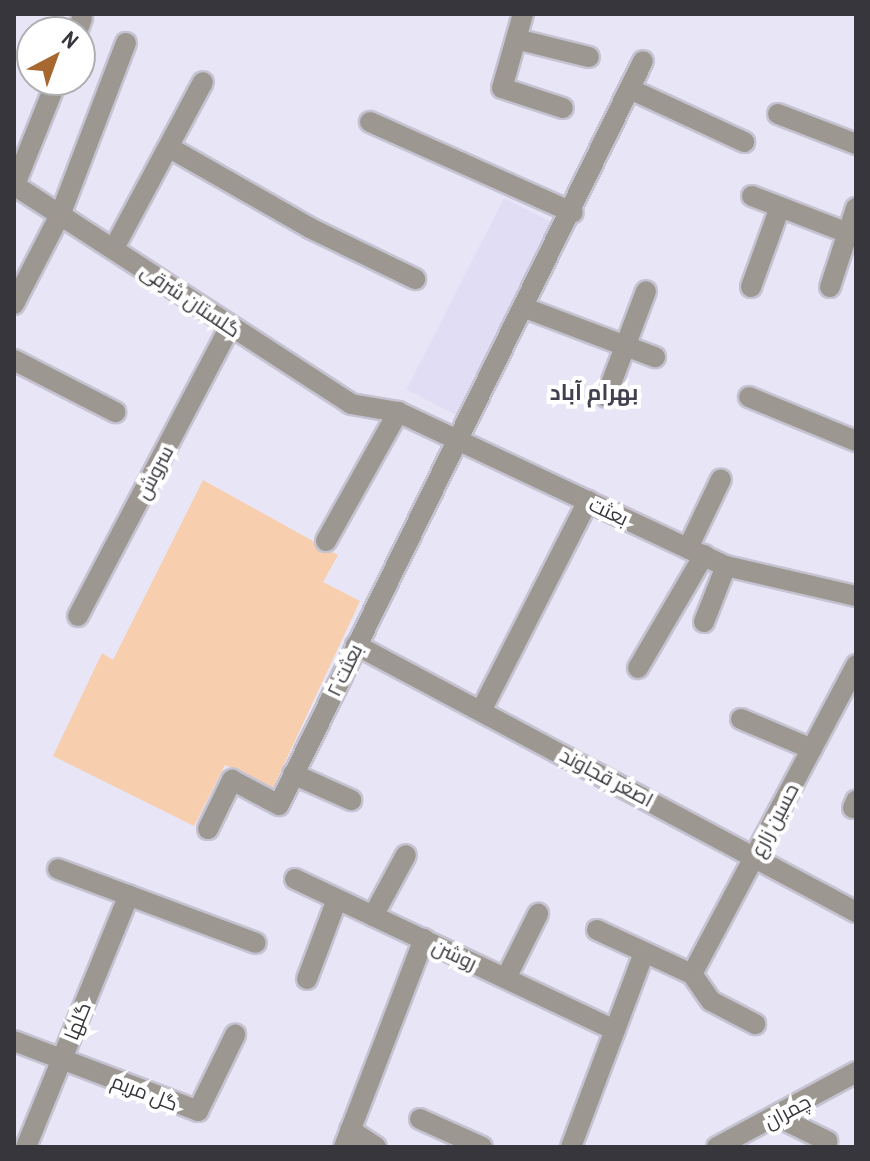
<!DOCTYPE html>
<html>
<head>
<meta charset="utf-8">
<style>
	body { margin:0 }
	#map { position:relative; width:870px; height:1161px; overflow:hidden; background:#e8e6f6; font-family:"Archivo Narrow",Cairo,sans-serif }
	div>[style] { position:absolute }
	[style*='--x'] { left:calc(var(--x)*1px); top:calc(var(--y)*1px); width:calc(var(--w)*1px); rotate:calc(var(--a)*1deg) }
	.built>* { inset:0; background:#e0ddf5; transform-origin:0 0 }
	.green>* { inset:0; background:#f7ceae }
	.roads { filter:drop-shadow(2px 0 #c5c3d1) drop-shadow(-2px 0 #c5c3d1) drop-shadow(0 2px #c5c3d1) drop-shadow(0 -2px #c5c3d1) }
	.minor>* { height:20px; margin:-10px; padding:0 10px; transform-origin:10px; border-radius:10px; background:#9d9792 }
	span { translate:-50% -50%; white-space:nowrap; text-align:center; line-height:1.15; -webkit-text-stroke:8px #fff; paint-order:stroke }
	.street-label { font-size:20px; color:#37363c }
	.neighbourhood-label { font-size:22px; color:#42404e; font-weight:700 }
	.frame { position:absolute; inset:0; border:16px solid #37363c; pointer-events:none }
	.north { position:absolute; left:16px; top:16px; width:80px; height:80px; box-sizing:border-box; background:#fff; border:2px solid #afafb1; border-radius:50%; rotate:41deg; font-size:22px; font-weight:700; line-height:32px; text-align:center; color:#37363c }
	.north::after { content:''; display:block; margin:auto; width:28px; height:36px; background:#a6682e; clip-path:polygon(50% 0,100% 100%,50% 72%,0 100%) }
</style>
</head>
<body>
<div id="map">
	<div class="built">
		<i style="left:504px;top:198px;width:63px;height:215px;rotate:27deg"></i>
	</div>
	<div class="green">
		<i style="clip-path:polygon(203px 480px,338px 555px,323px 582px,360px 601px,273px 788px,225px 765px,194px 826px,53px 756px,102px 653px,113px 660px)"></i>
	</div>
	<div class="roads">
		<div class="minor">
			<i style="--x:523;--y:14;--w:77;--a:105.8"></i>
			<i style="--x:502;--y:88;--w:64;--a:18.2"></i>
			<i style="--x:77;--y:32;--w:15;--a:-70"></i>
			<i style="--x:516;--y:39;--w:75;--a:13.9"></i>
			<i style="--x:630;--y:89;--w:126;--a:24.9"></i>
			<i style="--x:778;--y:114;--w:84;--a:21"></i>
			<i style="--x:370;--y:122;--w:222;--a:24.1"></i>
			<i style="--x:170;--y:148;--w:161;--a:29.7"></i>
			<i style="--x:310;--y:228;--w:117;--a:25.9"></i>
			<i style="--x:14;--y:185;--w:402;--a:33"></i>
			<i style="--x:351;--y:404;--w:48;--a:9.7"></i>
			<i style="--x:398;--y:412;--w:362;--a:25.2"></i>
			<i style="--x:726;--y:566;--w:133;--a:13"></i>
			<i style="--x:14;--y:187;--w:115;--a:-68.1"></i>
			<i style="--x:752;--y:196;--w:103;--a:21.1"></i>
			<i style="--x:114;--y:248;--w:188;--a:-61.8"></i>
			<i style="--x:751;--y:287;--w:85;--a:-70.1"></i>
			<i style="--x:830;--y:287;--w:83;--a:-71.8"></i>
			<i style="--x:14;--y:304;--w:102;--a:-62.7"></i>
			<i style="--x:61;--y:213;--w:182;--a:-69.1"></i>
			<i style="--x:525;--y:308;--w:139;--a:20.7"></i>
			<i style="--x:14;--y:360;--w:114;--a:27.2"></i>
			<i style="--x:606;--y:397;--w:113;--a:-69.3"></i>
			<i style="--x:749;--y:397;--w:116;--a:22.4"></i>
			<i style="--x:326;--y:541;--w:148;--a:-60.8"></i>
			<i style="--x:688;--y:548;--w:76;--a:-64.4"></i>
			<i style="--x:78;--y:616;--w:327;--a:-62.3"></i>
			<i style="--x:704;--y:622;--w:60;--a:-68.6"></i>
			<i style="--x:356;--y:645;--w:567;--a:28.1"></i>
			<i style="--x:638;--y:668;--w:131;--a:-59.7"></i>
			<i style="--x:481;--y:711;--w:236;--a:-63"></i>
			<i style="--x:741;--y:719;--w:77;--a:22.9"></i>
			<i style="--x:293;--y:774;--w:64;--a:24.1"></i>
			<i style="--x:853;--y:808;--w:8;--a:-67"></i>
			<i style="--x:208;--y:829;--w:55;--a:-63.9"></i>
			<i style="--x:232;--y:780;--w:53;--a:28"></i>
			<i style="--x:279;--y:805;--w:828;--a:-63.93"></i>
			<i style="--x:58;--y:869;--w:211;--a:20.5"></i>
			<i style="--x:295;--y:879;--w:354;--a:25.3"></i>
			<i style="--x:373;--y:916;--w:69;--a:-61.6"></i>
			<i style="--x:597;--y:930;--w:105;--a:24.9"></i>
			<i style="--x:692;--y:974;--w:33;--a:55"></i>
			<i style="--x:711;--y:1001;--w:50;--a:27.6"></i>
			<i style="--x:692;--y:974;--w:350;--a:-62"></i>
			<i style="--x:506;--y:978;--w:72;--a:-63.4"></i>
			<i style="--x:307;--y:979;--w:85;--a:-69.4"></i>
			<i style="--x:14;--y:1041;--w:197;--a:20.8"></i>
			<i style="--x:198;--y:1111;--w:85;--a:-64"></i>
			<i style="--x:778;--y:1117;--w:55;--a:26.1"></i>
			<i style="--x:827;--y:1141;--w:6;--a:108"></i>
			<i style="--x:420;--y:1119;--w:68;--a:24.3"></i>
			<i style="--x:350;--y:1130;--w:31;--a:33"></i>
			<i style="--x:26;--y:1147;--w:272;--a:-67.8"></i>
			<i style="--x:344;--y:1147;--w:223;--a:-69"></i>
			<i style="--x:571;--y:1147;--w:205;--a:-69.4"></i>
			<i style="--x:717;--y:1147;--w:158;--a:-28.3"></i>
		</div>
	</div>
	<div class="street-label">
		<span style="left:191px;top:300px;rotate:34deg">گلستان شرقی</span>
		<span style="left:154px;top:472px;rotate:-62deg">سروش</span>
		<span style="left:609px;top:511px;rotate:25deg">بعثت</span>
		<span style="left:344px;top:670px;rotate:-64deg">بعثت ۲</span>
		<span style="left:607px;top:777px;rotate:28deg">اصغر قجاوند</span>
		<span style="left:774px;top:820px;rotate:-62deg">حسین زارع</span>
		<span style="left:455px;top:954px;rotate:25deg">روشن</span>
		<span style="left:77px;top:1021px;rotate:-68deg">گلها</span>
		<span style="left:145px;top:1092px;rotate:21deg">گل مریم</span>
		<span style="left:787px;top:1111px;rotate:-28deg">چمران</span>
	</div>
	<div class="neighbourhood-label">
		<span style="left:594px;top:393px">بهرام آباد</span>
	</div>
	<div class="frame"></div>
	<div class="north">N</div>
</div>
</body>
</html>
